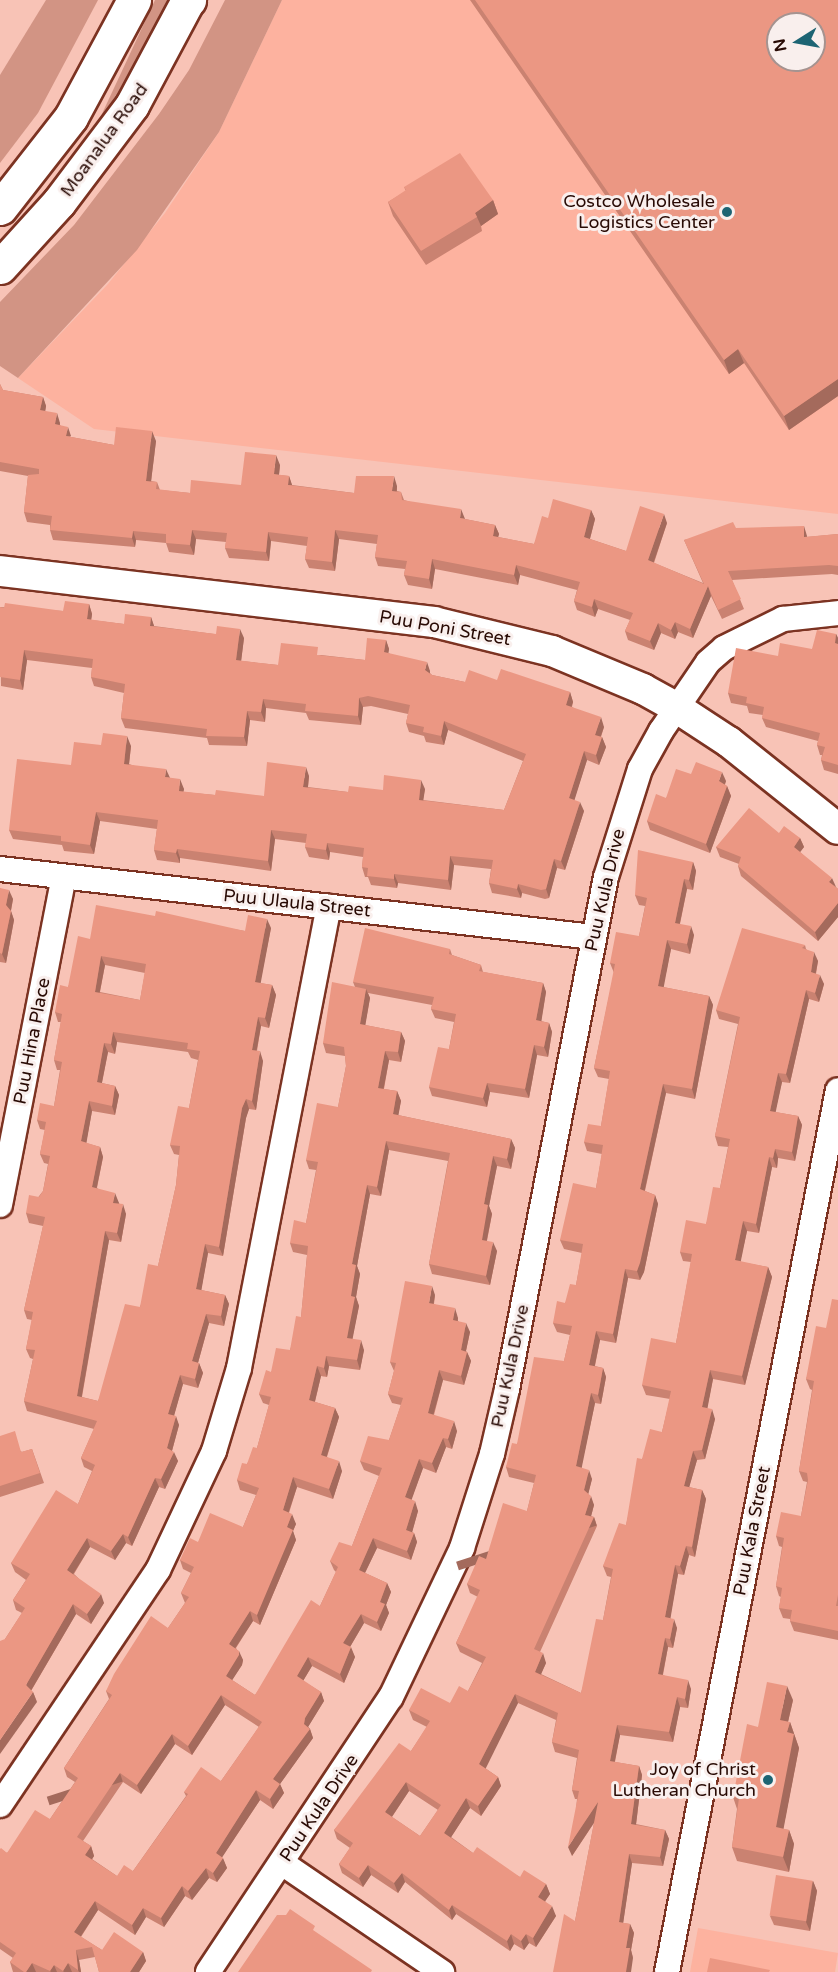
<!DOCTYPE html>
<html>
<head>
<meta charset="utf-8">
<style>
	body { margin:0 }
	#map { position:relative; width:838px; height:1972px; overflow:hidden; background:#f8c3b6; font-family:"Varela Round",sans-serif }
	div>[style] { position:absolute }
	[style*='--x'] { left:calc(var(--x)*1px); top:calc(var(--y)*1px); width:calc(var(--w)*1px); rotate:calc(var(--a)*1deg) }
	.built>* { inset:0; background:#fdb29f }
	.green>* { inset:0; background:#d29484 }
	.roads { filter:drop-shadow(2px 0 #7c3322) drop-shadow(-2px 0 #7c3322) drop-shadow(0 2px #7c3322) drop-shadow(0 -2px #7c3322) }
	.minor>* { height:24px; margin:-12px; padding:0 12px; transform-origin:12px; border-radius:12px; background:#fff }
	.tertiary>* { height:30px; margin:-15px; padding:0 15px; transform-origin:15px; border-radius:15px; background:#fff }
	.secondary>* { height:33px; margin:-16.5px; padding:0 16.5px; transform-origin:16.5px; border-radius:16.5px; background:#fff }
	.motorway>* { height:33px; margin:-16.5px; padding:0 16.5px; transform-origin:16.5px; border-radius:16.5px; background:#fff }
	.wall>* { inset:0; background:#ca8271 }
	.shaded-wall>* { inset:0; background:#a46a5c; transform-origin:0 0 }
	.building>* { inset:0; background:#eb9783; transform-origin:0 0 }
	.dots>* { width:16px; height:16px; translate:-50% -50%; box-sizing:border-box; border:3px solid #f9efed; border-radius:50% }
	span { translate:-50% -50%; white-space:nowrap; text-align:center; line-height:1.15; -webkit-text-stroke:6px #f9efed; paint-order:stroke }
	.street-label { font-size:18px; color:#280a04 }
	.poi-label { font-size:18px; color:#280a04 }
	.right { translate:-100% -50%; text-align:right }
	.north { position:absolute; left:766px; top:12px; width:60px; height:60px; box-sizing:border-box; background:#f9efed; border:2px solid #a59390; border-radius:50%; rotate:259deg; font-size:16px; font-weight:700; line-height:24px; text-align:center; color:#280a04 }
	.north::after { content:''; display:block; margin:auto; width:21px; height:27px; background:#1d6473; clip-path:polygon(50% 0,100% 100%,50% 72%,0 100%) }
</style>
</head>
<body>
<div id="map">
	<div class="built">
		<i style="clip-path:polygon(evenodd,282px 0,838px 0,838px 514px,94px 429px,18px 378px,108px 284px,165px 213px,219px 132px,282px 0,778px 24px,814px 24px,814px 60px,778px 60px,778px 24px)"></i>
		<i style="clip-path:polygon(698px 1928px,838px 1953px,835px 1972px,690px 1972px)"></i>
	</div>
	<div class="green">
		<i style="clip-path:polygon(46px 0,98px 0,38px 113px,0 163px,0 75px)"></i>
		<i style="clip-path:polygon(155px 0,170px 0,122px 93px,94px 131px)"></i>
		<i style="clip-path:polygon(225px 0,282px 0,219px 132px,137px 250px,18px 378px,0 366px,0 302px,74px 225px,159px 114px,189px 70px)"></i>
	</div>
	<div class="roads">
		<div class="minor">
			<i style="--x:0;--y:869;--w:597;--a:6.54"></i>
			<i style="--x:0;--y:1205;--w:334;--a:-79"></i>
			<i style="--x:0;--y:1805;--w:283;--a:-56.1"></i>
			<i style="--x:158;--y:1570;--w:132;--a:-64.8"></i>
			<i style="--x:214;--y:1451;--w:87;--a:-73.2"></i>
			<i style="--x:239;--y:1368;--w:470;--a:-79"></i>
			<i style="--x:282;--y:1863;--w:194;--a:34.3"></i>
			<i style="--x:208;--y:1972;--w:330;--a:-56.4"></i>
			<i style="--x:391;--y:1697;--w:165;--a:-64.5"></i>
			<i style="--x:462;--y:1548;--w:99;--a:-72.3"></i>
			<i style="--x:492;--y:1454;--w:67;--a:-77"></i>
			<i style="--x:507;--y:1389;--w:521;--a:-79.06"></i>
			<i style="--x:606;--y:877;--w:113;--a:-72.5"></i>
			<i style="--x:640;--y:769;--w:43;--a:-61.1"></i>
			<i style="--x:661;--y:731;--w:83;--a:-55.7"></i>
			<i style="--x:708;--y:662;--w:21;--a:-41"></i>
			<i style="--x:724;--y:648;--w:66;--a:-26.2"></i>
			<i style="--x:783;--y:619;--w:55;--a:-6.2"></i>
			<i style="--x:667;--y:1972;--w:898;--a:-79.03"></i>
		</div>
		<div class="tertiary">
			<i style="--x:0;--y:571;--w:437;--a:6.7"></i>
			<i style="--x:434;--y:622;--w:122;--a:13.8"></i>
			<i style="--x:552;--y:651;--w:99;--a:22.7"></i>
			<i style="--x:643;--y:689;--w:39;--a:29"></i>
			<i style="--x:677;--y:708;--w:62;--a:33.2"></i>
			<i style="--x:729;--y:742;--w:139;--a:38.6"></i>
		</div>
		<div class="secondary">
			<i style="--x:0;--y:208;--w:115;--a:-52"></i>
			<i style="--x:71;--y:117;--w:133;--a:-61.7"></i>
			<i style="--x:0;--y:267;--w:88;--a:-47.8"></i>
			<i style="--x:59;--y:202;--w:121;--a:-53"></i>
			<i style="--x:132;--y:105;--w:119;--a:-61.9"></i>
		</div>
		<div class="motorway">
			<i style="--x:187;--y:2;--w:3;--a:-45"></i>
		</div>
	</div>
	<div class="wall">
		<i style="clip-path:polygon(470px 0,838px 0,838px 396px,789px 430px,744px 363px,729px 374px)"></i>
		<i style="clip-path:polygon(404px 187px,493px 200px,498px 214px,481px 226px,482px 231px,426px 265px,393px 216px,388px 202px,406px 191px)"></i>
		<i style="clip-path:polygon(0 384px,3px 390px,43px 397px,46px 406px,45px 411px,60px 423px,60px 425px,71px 437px,114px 445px,156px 441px,151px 481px,157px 482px,160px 490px,190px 493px,241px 485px,280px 465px,279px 475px,289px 476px,292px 485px,354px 493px,397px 486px,397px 491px,401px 492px,404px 500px,465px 519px,495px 525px,499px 534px,498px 537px,534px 544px,548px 518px,591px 510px,595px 519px,590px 539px,626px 551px,667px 523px,654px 563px,703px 583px,684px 540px,736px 528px,807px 537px,838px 534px,838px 575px,832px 574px,732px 580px,744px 609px,722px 619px,711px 596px,693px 638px,678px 632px,675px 639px,661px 633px,654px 650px,628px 640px,625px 631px,630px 620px,598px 609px,595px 617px,577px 610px,574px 601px,577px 590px,520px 575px,518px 585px,435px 569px,432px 589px,408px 585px,404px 575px,405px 569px,378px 566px,375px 557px,377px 544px,339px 539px,335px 571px,309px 568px,305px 559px,307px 546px,271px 541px,269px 561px,229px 558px,225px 548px,226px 542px,196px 539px,194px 555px,169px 552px,166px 543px,136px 540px,135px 547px,53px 540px,50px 530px,50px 525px,27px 522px,24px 512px,28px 476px,0 471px)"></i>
		<i style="clip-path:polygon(89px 604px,92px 614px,91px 620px,124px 624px,151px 617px,154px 626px,244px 638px,241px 661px,278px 665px,321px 655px,365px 660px,386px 640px,389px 649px,388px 653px,430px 671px,430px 673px,432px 675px,465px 682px,497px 680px,570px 692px,573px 702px,572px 707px,604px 727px,601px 737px,602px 737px,606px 747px,599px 765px,587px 760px,574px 800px,584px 811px,565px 870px,557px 868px,549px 898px,545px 899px,522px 893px,521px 898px,492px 893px,489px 883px,491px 869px,454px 865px,451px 890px,398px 883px,397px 888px,371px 885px,368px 877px,365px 877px,362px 867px,363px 857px,330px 852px,329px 860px,309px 857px,305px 847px,306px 843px,275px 839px,271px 871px,180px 858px,180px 863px,157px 860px,154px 850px,157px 829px,100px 821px,94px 854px,64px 851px,62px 845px,13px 839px,9px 830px,71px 765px,101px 745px,131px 746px,129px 764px,169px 778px,184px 789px,183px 792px,215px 795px,264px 796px,309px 776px,308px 787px,348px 792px,425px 789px,423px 800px,504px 810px,523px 761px,448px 730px,444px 745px,426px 742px,424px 736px,409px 732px,406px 723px,408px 714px,371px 706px,363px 707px,361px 725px,309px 720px,306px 713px,266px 708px,265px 722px,250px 720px,247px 746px,209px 745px,207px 738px,125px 728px,121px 718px,124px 693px,94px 686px,91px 677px,92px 668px,27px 660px,23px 690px,1px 686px,0 607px,63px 611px)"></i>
		<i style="clip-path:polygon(836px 634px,838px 638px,838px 774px,824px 770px,821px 760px,822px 755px,820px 755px,817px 745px,818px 741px,766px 727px,762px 718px,763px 715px,749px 713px,747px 706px,731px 703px,728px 693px,778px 656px,812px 649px)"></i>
		<i style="clip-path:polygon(691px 774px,726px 781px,725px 785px,727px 786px,731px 796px,710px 853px,650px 830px,647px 821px,666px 798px)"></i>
		<i style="clip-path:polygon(779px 833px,800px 838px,804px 847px,800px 852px,838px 889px,838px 917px,818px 941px,741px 876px,738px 866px,739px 864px,720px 857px,716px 847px)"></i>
		<i style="clip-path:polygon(evenodd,693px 862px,696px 871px,693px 890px,687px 889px,680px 924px,694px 935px,690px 954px,671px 949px,663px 987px,709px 996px,713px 1005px,695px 1099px,666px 1093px,645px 1191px,655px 1195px,658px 1204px,644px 1272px,640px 1280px,628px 1278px,616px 1343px,600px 1340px,595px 1366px,603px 1368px,606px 1377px,601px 1404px,595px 1403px,581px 1468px,592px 1479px,588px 1494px,594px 1505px,591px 1516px,594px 1517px,597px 1526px,540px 1652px,546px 1663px,541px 1674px,581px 1693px,603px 1620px,611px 1577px,607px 1576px,603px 1566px,626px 1525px,642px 1459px,662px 1432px,670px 1399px,646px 1395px,642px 1385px,676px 1343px,691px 1262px,683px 1261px,680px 1252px,706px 1224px,720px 1188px,728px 1147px,718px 1146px,715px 1136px,738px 1024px,719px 1019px,716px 1010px,805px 945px,806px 949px,818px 961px,816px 974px,824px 984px,819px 1002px,809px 999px,790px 1083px,782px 1082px,775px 1112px,798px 1116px,802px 1125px,795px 1161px,778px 1158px,777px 1168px,772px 1167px,759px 1233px,747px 1231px,740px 1262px,768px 1267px,772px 1277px,745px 1385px,713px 1379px,707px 1408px,715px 1419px,705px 1459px,697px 1460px,689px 1487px,702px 1490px,706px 1499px,695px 1557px,689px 1555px,684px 1575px,678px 1574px,670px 1618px,677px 1628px,673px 1648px,668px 1647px,663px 1675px,691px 1689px,688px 1708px,680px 1707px,673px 1742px,620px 1735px,615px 1762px,639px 1766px,642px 1775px,636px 1824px,665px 1830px,669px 1839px,663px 1866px,632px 1863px,623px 1923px,630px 1924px,634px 1933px,631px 1950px,633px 1958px,575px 1921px,594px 1823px,572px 1856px,577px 1799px,575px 1799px,572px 1790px,577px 1758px,555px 1752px,552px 1742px,556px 1720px,518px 1703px,485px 1768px,498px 1777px,501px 1786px,481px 1816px,470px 1808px,451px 1837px,473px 1853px,520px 1877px,546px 1884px,550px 1894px,545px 1901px,556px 1916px,536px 1947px,529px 1943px,524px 1950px,514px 1944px,510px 1951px,456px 1914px,452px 1920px,405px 1882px,398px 1893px,371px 1875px,363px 1887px,342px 1873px,339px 1864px,350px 1848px,337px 1839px,334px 1830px,411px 1751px,427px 1727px,413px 1720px,409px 1710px,450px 1703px,468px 1691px,482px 1663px,460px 1652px,456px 1643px,478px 1597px,470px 1593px,467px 1584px,486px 1559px,527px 1511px,534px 1483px,509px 1477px,506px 1467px,517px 1444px,564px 1361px,570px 1335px,557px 1332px,553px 1323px,576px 1285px,582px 1253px,564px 1249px,560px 1240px,596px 1188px,602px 1154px,587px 1151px,584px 1142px,601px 1126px,609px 1079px,598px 1077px,594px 1068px,614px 973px,610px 963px,639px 936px,645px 906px,639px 905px,635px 895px,693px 862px,409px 1791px,438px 1810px,420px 1836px,392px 1817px,409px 1791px)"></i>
		<i style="clip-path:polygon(0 888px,13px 899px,11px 911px,14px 920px,6px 963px,0 962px,0 963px)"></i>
		<i style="clip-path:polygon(evenodd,155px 916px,245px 931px,271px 928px,260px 983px,272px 985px,276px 995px,269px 1028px,261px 1026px,257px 1051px,263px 1061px,256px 1110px,249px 1109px,246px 1118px,223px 1256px,208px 1253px,201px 1290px,225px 1295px,229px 1304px,224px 1326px,209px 1323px,198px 1363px,199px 1363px,203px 1373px,198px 1388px,183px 1384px,174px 1415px,179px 1425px,172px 1451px,178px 1461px,165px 1489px,159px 1487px,132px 1546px,126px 1543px,115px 1560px,90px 1547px,74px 1574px,104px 1603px,91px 1624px,76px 1614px,31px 1691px,33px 1692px,37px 1702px,5px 1639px,22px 1613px,16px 1610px,13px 1600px,26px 1580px,15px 1572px,11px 1563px,78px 1504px,92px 1471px,84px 1467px,81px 1458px,94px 1429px,27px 1411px,24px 1401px,33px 1359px,30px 1358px,26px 1349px,32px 1320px,27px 1319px,24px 1310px,43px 1226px,29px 1223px,26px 1213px,43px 1191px,48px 1164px,44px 1163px,40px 1154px,45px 1130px,40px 1129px,37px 1120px,54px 1106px,60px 1070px,57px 1070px,54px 1060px,61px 1022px,58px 1022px,55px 1012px,68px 987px,90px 939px,155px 916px,105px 965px,145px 973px,140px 1000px,100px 992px,105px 965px,155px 916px,117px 1042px,188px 1052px,191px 1058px,198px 1060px,189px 1108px,170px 1145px,174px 1154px,179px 1155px,176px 1185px,158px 1266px,98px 1401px,82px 1397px,109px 1240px,121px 1242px,126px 1214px,119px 1203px,97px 1188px,103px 1157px,100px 1147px,86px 1143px,92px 1111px,115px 1115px,119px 1095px,115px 1086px,102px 1083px,108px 1052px,115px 1054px,117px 1042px)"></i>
		<i style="clip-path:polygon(evenodd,450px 949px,452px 955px,481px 965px,483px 972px,543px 983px,546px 992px,541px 1021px,549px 1023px,552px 1032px,548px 1057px,537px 1055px,529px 1098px,490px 1092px,487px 1107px,432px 1096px,429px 1087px,449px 1049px,454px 1022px,435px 1018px,431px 1009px,432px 1005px,368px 993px,370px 998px,365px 1025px,401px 1032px,405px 1041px,401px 1062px,389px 1060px,384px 1089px,397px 1091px,401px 1101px,398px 1115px,511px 1139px,515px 1148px,511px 1169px,497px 1166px,489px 1206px,492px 1214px,487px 1241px,497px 1251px,490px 1285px,432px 1274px,429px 1264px,448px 1161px,389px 1150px,381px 1196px,370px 1194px,357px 1266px,360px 1274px,356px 1297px,359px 1306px,352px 1339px,364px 1350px,360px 1370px,329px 1366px,327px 1377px,321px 1376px,315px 1402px,335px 1408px,339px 1417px,327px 1457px,342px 1471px,333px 1499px,297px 1487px,289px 1513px,296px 1524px,293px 1531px,296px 1540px,260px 1625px,253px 1621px,236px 1648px,243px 1660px,242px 1665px,232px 1680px,255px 1695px,320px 1606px,336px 1572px,334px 1570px,330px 1561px,352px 1546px,379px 1476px,364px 1470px,360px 1461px,389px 1440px,401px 1405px,392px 1403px,388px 1394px,394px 1371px,390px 1362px,435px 1295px,434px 1304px,458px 1318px,458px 1321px,470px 1332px,466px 1351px,467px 1352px,471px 1361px,464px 1385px,443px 1380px,434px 1415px,457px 1431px,452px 1449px,446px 1447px,436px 1473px,423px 1468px,411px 1500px,418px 1511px,412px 1532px,414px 1533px,417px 1542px,411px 1560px,377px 1548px,365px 1573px,387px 1583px,391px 1592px,386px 1605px,389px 1613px,381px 1631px,364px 1623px,350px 1647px,355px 1657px,344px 1683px,312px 1666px,303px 1681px,321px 1692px,324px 1701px,308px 1727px,310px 1729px,313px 1738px,280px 1784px,284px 1793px,273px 1809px,260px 1800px,222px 1857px,227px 1868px,217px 1882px,209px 1878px,192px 1900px,185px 1896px,164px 1927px,146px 1917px,135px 1935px,98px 1910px,81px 1937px,102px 1950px,143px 1952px,146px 1961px,139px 1972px,99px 1972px,95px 1957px,79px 1960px,81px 1972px,13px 1972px,10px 1962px,13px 1958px,0 1949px,0 1849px,7px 1853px,50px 1819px,75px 1782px,67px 1777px,64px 1768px,109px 1699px,106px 1691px,168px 1628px,185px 1603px,181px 1593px,191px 1573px,183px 1569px,180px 1560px,198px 1542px,243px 1527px,256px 1495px,240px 1490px,237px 1480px,257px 1448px,269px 1405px,263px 1403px,259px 1394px,271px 1372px,290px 1350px,301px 1317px,307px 1255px,293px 1252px,290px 1243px,306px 1223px,316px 1170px,309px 1169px,306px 1160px,338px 1107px,346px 1066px,345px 1056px,326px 1053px,323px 1043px,355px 987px,353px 982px,450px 949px,225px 1705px,259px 1727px,221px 1781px,184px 1792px,186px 1796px,133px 1871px,117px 1876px,92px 1859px,94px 1856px,91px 1846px,83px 1841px,123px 1782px,141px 1794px,175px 1744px,192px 1755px,225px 1705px)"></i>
		<i style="clip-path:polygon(838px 1300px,838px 1640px,794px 1631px,790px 1621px,790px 1619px,783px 1618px,779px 1608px,781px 1597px,779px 1596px,776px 1586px,782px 1547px,779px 1546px,776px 1536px,801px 1516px,807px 1482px,803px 1481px,799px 1471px,812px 1390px,810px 1389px,806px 1379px)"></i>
		<i style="clip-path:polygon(0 1436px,22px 1452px,32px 1449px,44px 1483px,0 1497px)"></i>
		<i style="clip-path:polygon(793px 1700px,788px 1722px,790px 1722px,799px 1748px,783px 1829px,789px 1830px,794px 1844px,789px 1872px,737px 1861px,732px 1847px,737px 1809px,733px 1797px,758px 1727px)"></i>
		<i style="clip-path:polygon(813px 1881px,817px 1891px,810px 1931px,774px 1925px,770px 1916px)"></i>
	</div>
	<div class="shaded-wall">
		<i style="clip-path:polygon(493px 200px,498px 214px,481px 226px,477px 217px,475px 213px)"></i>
		<i style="clip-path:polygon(738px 349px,744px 363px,729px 374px,724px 360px)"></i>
		<i style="clip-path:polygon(838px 379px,838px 396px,789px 430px,784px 416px)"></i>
		<i style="clip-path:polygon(43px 397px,46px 406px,44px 419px,40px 410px)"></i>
		<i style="clip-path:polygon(57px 413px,60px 423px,58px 434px,55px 424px)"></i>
		<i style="clip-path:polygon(68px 427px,71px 436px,66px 436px)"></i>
		<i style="clip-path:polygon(152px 431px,156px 441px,150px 490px,146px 481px)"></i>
		<i style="clip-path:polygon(276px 455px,280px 465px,278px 483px,274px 474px)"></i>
		<i style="clip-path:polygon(289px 476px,292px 485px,288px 485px)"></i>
		<i style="clip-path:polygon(394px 476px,397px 486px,396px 500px,392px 491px)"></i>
		<i style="clip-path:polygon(461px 509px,465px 519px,460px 518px)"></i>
		<i style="clip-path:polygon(591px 510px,595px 519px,588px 546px,584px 537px)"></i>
		<i style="clip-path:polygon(664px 514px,667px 523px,651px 570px,648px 560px)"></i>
		<i style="clip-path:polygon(495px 525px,499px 534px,496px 545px,493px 536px)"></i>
		<i style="clip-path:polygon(804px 526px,807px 536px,808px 546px,804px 537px)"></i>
		<i style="clip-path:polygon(192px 530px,196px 539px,194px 555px,190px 545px)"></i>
		<i style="clip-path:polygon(335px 530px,339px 539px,335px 571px,332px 562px)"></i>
		<i style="clip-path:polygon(133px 531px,136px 540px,135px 547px,132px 538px)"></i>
		<i style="clip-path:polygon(268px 532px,271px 541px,269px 561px,266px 552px)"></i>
		<i style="clip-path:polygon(432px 559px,435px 569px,432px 589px,429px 579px)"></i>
		<i style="clip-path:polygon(516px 565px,520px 575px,518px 585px,514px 575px)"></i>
		<i style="clip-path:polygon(708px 586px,711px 596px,693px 638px,690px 629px)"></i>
		<i style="clip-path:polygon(594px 599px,598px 609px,595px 617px,592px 607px)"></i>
		<i style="clip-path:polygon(89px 604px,92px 614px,90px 629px,87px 619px)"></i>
		<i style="clip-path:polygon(151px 617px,154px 626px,150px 626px)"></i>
		<i style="clip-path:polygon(675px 622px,678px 632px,675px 639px,671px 630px)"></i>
		<i style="clip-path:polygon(658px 623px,661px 633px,654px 650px,650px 641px)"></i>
		<i style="clip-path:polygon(240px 629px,244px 638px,240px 670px,236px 660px)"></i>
		<i style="clip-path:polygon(836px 634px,838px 638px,838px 652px,835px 643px)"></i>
		<i style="clip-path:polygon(386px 640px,389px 649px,387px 662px,384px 652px)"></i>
		<i style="clip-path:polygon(24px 650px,27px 660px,23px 690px,20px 680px)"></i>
		<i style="clip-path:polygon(427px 662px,430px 671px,429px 680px,425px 670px)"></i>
		<i style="clip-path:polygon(570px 692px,573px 702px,569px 714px,566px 705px)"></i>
		<i style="clip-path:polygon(359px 698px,363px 707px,361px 725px,358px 716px)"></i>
		<i style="clip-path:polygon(263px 699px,266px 708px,265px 722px,261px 712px)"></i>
		<i style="clip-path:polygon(247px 711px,250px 720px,247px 746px,244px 737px)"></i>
		<i style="clip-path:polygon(601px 717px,604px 727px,598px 744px,595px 735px)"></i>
		<i style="clip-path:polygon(444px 721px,448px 730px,444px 745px,441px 736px)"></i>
		<i style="clip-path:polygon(127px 736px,131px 746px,128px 773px,124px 764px)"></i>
		<i style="clip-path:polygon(602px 737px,606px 747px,599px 765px,596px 755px)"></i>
		<i style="clip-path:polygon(584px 751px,587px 760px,572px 808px,569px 798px)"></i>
		<i style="clip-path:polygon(306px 767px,309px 776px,307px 796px,303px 787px)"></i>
		<i style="clip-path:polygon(166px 769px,170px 778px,165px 777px)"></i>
		<i style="clip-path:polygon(722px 772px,726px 781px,722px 790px,719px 781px)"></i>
		<i style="clip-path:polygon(180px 779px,184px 789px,182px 800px,179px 791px)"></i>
		<i style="clip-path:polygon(421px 780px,425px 789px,422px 809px,419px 800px)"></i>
		<i style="clip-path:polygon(727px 786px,731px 796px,710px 853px,706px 844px)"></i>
		<i style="clip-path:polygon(580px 802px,584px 811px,565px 870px,561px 861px)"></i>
		<i style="clip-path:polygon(96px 812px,100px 821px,94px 854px,90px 845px)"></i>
		<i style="clip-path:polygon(271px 830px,275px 839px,271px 871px,268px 861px)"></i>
		<i style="clip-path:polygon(800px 838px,804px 847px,797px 856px,794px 847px)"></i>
		<i style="clip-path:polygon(327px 843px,330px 852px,329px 860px,326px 850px)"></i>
		<i style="clip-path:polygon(177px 849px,180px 858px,180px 863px,176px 853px)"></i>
		<i style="clip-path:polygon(450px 856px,454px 865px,451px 890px,448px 880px)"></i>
		<i style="clip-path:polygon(554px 859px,557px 868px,549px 898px,546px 889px)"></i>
		<i style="clip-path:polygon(693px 862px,696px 871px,693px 890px,689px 880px)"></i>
		<i style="clip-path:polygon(394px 874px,398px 883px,397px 888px,394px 879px)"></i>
		<i style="clip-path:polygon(832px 878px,836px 887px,829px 882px)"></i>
		<i style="clip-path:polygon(684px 879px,687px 889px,678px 932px,675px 923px)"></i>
		<i style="clip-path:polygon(518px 884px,522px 893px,521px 898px,517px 889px)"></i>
		<i style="clip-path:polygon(9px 890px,13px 899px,10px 915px,6px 905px)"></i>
		<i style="clip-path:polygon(838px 903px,838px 917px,818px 941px,815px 932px)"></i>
		<i style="clip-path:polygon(11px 911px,14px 920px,6px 963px,2px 954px)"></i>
		<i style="clip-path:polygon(267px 919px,271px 928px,259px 992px,255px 982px)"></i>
		<i style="clip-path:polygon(691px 926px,694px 935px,690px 954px,687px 944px)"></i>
		<i style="clip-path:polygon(667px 940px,671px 949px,662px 996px,658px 986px)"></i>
		<i style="clip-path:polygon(814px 952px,818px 961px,814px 982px,811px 972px)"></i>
		<i style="clip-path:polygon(101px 956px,105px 965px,98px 1001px,95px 992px)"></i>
		<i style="clip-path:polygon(820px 975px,824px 984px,819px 1002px,815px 993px)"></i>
		<i style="clip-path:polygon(543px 983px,546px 992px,540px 1030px,536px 1020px)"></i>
		<i style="clip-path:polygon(272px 985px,276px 995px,269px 1028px,265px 1018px)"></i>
		<i style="clip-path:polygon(366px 989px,370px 998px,364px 1033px,360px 1024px)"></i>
		<i style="clip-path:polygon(806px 990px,809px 999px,790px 1083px,786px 1074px)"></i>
		<i style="clip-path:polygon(709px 996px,713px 1005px,695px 1099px,692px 1089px)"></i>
		<i style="clip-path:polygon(258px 1017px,261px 1026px,255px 1059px,252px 1050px)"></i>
		<i style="clip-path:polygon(549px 1023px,552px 1032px,548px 1057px,544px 1047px)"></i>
		<i style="clip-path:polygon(113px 1032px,117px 1042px,115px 1054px,111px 1044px)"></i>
		<i style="clip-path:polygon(401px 1032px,405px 1041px,401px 1062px,398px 1052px)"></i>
		<i style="clip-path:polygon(104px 1043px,108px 1052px,100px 1092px,97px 1082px)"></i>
		<i style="clip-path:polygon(534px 1045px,537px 1055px,529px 1098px,525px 1089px)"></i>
		<i style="clip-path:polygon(260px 1051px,263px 1061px,256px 1110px,252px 1101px)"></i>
		<i style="clip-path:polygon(385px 1051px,389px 1060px,382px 1097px,378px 1088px)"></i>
		<i style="clip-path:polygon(778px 1073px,782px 1082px,774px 1120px,770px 1111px)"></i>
		<i style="clip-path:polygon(487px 1083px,490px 1092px,487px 1107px,483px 1098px)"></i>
		<i style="clip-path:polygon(663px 1084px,666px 1093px,643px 1198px,640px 1189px)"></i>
		<i style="clip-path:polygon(115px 1086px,119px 1095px,115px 1115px,112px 1106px)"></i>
		<i style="clip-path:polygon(397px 1091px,401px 1101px,397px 1123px,393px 1114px)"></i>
		<i style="clip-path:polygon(246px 1099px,249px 1109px,246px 1118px,223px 1256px,219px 1247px,242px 1108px)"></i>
		<i style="clip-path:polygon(89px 1101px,92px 1111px,85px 1151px,81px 1141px)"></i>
		<i style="clip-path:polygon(798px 1116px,802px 1125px,795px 1161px,792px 1152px)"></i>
		<i style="clip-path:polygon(511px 1139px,515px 1148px,511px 1169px,507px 1159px)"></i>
		<i style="clip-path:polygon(386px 1141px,389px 1150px,381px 1196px,377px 1187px)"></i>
		<i style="clip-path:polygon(100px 1147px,103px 1157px,95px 1196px,92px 1187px)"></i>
		<i style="clip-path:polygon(775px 1149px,778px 1158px,777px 1168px,773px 1158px)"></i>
		<i style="clip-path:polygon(493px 1156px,497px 1166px,489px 1206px,492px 1214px,485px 1249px,482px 1240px,484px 1204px)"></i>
		<i style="clip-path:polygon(769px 1157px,772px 1167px,759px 1233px,756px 1224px)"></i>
		<i style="clip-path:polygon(367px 1185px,370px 1194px,357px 1266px,360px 1274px,356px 1297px,359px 1306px,351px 1347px,347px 1338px,351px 1296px,352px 1264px)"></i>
		<i style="clip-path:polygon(115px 1193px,119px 1203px,117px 1212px,113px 1203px)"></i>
		<i style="clip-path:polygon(655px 1195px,658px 1204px,644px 1272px,640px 1280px,637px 1271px)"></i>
		<i style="clip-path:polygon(123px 1204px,126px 1214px,121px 1242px,117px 1233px)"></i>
		<i style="clip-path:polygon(743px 1221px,747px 1231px,739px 1270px,735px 1260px)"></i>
		<i style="clip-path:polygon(105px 1231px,109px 1240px,80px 1406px,77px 1396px)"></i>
		<i style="clip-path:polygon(493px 1242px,497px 1251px,490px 1285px,486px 1276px)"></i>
		<i style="clip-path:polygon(205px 1244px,208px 1253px,200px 1298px,196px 1289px)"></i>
		<i style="clip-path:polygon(768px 1267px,772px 1277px,745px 1385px,742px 1376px)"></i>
		<i style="clip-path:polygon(625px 1269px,628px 1278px,616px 1343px,613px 1334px)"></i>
		<i style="clip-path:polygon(432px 1286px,435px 1295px,432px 1313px,429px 1303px)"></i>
		<i style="clip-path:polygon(225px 1295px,229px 1304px,224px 1326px,221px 1316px)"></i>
		<i style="clip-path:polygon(455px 1308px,458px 1318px,456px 1330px,453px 1320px)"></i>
		<i style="clip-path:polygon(206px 1314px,209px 1323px,196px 1370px,192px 1361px)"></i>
		<i style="clip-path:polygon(466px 1323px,470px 1332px,464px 1360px,461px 1350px)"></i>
		<i style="clip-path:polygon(596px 1331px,600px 1340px,593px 1374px,589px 1365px)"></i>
		<i style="clip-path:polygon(361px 1340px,364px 1350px,360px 1370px,357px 1360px)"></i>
		<i style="clip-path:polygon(467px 1352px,471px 1361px,464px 1385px,461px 1376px)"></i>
		<i style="clip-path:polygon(326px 1356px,329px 1366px,327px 1377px,324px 1368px)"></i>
		<i style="clip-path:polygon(199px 1363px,203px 1373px,198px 1388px,195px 1379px)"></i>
		<i style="clip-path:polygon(317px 1366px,321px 1376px,313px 1409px,309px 1400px)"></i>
		<i style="clip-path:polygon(603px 1368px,606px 1377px,601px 1404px,598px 1395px)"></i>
		<i style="clip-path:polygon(439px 1370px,443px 1380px,431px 1423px,428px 1413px)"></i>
		<i style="clip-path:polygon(710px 1370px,713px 1379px,706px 1416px,702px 1407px)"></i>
		<i style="clip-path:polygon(180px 1375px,183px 1384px,172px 1423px,168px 1414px)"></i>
		<i style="clip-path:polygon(591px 1393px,595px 1403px,580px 1476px,576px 1466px)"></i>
		<i style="clip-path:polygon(335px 1408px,339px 1417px,324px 1465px,321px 1455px)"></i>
		<i style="clip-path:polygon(712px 1409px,715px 1419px,705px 1459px,702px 1450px)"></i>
		<i style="clip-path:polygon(176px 1416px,179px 1425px,170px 1458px,167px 1448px)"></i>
		<i style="clip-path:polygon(454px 1421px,457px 1431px,452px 1449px,448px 1439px)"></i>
		<i style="clip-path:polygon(443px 1438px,446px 1447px,436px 1473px,432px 1463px)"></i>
		<i style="clip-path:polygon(693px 1451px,697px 1460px,687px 1495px,684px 1486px)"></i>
		<i style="clip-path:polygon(174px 1452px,178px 1461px,165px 1489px,161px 1479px)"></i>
		<i style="clip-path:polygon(419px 1459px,423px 1468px,409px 1507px,405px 1497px)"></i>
		<i style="clip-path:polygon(339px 1461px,342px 1471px,333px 1499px,329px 1489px)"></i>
		<i style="clip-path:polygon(589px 1470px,592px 1479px,587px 1499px,584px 1490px)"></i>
		<i style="clip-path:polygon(293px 1477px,297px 1487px,286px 1520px,283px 1510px)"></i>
		<i style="clip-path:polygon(155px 1478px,159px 1487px,132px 1546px,128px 1537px)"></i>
		<i style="clip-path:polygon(702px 1490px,706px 1499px,695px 1557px,692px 1547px)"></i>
		<i style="clip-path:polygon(591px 1496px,594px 1505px,589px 1524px,585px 1515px)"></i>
		<i style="clip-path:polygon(415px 1501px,418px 1511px,410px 1540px,406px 1530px)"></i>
		<i style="clip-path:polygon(292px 1514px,296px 1524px,293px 1531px,296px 1540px,260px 1625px,257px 1615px,287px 1527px)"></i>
		<i style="left:594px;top:1517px;width:9px;height:145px;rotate:72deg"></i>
		<i style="clip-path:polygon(414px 1533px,417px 1542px,411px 1560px,407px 1551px)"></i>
		<i style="clip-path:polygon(123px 1534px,126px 1543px,115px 1560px,111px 1551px)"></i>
		<i style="clip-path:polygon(87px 1538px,90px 1547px,70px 1579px,67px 1570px)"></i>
		<i style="clip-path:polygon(373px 1538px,377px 1548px,362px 1579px,359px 1570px)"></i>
		<i style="clip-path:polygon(686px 1546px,689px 1555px,684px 1575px,680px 1566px)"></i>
		<i style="clip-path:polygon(675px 1565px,678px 1574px,669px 1627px,665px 1617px)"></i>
		<i style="clip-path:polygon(387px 1583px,391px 1592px,386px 1605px,389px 1613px,381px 1631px,377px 1622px,380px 1602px)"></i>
		<i style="clip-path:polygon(101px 1594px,104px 1603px,91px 1624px,87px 1614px)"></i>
		<i style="clip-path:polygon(73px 1604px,76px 1614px,29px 1694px,26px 1685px)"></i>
		<i style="clip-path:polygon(250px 1611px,253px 1621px,232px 1653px,229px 1644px)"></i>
		<i style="clip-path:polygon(361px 1614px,364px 1623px,347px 1652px,343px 1643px)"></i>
		<i style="clip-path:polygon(674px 1619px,677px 1628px,673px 1648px,670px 1639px)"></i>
		<i style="clip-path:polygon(665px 1638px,668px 1647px,661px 1683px,658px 1674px)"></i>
		<i style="clip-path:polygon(351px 1647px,355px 1657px,344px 1683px,340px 1674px)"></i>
		<i style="clip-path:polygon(239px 1651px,243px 1660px,242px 1665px,229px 1685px,226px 1676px)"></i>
		<i style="clip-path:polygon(543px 1653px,546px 1663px,538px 1681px,535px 1672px)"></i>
		<i style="clip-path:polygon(308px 1657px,312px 1666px,300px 1686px,297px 1676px)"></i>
		<i style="clip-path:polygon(688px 1680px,691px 1689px,688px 1708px,685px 1699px)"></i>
		<i style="clip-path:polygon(787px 1686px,793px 1700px,785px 1735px,780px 1720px)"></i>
		<i style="clip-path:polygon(33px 1692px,37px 1702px,0 1754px,0 1740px)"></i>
		<i style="clip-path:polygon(321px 1692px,324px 1701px,308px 1727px,310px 1729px,313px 1738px,280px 1784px,284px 1793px,273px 1809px,270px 1799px,273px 1779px,304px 1724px,305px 1718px)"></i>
		<i style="clip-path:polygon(515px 1694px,518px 1703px,483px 1774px,479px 1764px)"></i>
		<i style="clip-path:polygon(221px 1695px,225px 1705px,192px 1755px,188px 1746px)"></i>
		<i style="clip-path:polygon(677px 1697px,680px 1707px,673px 1742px,669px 1732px)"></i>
		<i style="clip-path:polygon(790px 1722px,799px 1748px,781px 1842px,776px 1827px,787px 1732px)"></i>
		<i style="clip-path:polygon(617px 1725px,620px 1735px,613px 1770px,610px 1761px)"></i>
		<i style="clip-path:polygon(172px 1734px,175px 1744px,141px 1794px,137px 1785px)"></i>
		<i style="clip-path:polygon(639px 1766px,642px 1775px,635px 1833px,631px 1824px)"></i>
		<i style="left:120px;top:1773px;width:9px;height:77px;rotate:72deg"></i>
		<i style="clip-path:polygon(498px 1777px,501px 1786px,481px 1816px,478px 1806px)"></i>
		<i style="clip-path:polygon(406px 1782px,409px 1791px,389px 1821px,385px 1812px)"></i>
		<i style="clip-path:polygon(256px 1790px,260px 1800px,219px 1862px,216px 1853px)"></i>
		<i style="clip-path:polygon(466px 1798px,470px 1808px,448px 1842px,444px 1833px)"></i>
		<i style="clip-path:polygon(598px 1802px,601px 1812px,572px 1856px,568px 1847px)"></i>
		<i style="clip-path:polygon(665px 1830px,669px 1839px,663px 1866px,660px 1857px)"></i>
		<i style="clip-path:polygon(789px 1830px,794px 1844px,789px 1872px,783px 1857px)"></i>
		<i style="clip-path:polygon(91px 1846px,94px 1856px,89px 1864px,85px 1855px)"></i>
		<i style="clip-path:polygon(629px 1854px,632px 1863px,622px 1931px,619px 1922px)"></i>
		<i style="clip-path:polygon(223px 1858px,227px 1868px,217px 1882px,213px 1873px)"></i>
		<i style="clip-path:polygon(368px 1865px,371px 1875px,363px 1887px,359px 1878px)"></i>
		<i style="clip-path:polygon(206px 1868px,209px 1878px,192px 1900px,188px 1891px)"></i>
		<i style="clip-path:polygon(402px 1873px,405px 1882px,398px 1893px,394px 1883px)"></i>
		<i style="clip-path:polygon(813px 1881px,817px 1891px,810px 1931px,806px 1922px)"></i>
		<i style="clip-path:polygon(546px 1884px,550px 1894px,542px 1906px,538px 1897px)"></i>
		<i style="clip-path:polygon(182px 1886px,185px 1896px,164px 1927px,161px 1918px)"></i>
		<i style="clip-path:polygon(95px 1901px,98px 1910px,77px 1942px,74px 1932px)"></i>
		<i style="clip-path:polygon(452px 1905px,456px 1914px,452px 1920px,449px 1910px)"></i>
		<i style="clip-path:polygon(552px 1906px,556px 1916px,536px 1947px,533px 1938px)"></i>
		<i style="clip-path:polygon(143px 1908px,146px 1917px,135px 1935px,132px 1925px)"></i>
		<i style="clip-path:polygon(630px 1924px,634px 1933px,631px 1950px,633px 1958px,631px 1972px,626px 1972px,626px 1948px)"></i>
		<i style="clip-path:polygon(511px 1934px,514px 1944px,510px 1951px,507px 1941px)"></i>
		<i style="clip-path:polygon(526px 1934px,529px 1943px,524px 1950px,521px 1941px)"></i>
		<i style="clip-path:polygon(76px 1950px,79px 1960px,81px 1972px,79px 1972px,78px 1970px)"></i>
		<i style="clip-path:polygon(143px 1952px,146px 1961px,139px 1972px,130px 1972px)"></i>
		<i style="clip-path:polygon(32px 1963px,36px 1972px,26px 1972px)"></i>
		<i style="clip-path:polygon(68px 1963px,72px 1972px,64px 1972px,63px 1971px)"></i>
		<i style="clip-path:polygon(54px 1965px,57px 1972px,51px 1972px,50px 1971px)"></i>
	</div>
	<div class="building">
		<i style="clip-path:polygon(evenodd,475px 0,838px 0,838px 379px,784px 416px,738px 349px,724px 360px,475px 0,778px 24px,814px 24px,814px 60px,778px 60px,778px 24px)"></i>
		<i style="clip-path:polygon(460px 153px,493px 200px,475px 213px,477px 217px,421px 251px,388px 202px,406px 190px,404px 187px)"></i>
		<i style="clip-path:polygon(0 384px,3px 390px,43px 397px,40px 410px,57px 413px,55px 424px,68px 427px,66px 436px,114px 445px,116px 427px,152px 431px,146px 481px,157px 482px,156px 489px,190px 493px,191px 480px,241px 485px,245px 452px,276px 455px,274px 474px,289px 476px,288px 485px,354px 493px,356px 476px,394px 476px,392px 491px,401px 492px,402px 500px,461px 509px,460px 518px,495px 525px,493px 536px,534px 544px,542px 516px,548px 518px,553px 499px,591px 510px,584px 537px,626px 551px,640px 506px,664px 514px,648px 560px,704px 584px,684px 540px,733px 522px,736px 528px,804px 526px,804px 537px,838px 534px,838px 566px,829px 565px,728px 571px,741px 599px,718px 610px,708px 586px,690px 629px,675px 622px,671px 630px,658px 623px,650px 641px,625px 631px,633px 613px,594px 599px,592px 607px,574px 601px,580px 582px,516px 565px,514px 575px,432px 559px,429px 579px,404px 575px,407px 561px,375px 557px,378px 535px,335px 530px,332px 562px,305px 559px,308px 537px,268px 532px,266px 552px,225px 548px,227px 533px,192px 530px,190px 545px,166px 543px,166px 534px,133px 531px,132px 538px,50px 530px,52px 516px,24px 512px,28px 475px,39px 474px,39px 469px,0 462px)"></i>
		<i style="clip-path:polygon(65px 601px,89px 604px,87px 619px,124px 624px,125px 614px,151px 617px,150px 626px,216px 634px,217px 626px,240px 629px,236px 660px,278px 665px,281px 643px,318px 647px,317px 655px,365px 660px,367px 638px,386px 640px,384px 652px,427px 662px,425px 670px,432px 675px,465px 682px,469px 670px,497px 680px,501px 669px,570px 692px,566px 705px,601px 717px,595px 735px,602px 737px,596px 755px,584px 751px,569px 798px,580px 802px,561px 861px,554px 859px,546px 889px,541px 890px,518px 884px,517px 889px,489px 883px,493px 860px,450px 856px,448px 880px,394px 874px,394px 879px,367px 876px,368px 868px,362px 867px,364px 848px,327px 843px,326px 850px,305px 847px,307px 834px,271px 830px,268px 861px,177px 849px,176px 853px,154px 850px,158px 820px,96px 812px,90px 845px,61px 841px,61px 836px,9px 830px,17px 759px,71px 765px,74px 742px,101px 745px,103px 733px,127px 736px,124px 764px,166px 769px,165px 777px,180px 779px,179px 791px,215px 795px,216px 790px,264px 796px,267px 762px,306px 767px,303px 787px,348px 792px,349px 786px,383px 790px,384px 775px,421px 780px,419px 800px,504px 810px,526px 754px,444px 721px,441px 736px,423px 732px,424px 727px,406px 723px,410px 705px,368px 696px,359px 698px,358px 716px,305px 711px,306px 704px,263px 699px,261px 712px,247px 711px,244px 737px,206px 736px,207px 729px,121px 718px,125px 684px,91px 677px,93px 659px,24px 650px,20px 680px,0 677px,0 607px,4px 608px,5px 603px,63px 611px)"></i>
		<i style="clip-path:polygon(817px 630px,836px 634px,835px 643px,838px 644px,838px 765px,821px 760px,825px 747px,817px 745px,820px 733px,762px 718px,764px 707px,746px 703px,747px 697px,728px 693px,736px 648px,778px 656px,780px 643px,812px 649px)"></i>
		<i style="clip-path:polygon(696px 762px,722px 772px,719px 781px,727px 786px,706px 844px,647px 821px,656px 794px,666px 798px,676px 769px,691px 774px)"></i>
		<i style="clip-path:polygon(749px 808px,779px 833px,784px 826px,800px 838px,794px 847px,832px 878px,829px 882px,838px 889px,838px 903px,815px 932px,738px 866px,741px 857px,716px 847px)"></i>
		<i style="clip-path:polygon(evenodd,638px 850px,693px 862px,689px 880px,684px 879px,675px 923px,691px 926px,687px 944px,667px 940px,658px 986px,709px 996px,692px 1089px,663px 1084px,640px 1189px,655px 1195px,640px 1263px,637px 1271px,625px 1269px,613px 1334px,596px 1331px,589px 1365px,603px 1368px,598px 1395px,591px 1393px,576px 1466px,589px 1470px,584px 1490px,591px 1496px,585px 1515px,594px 1517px,534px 1649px,543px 1653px,535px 1672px,581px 1693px,596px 1619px,603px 1620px,613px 1569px,603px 1566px,619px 1523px,626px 1525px,637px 1458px,642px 1459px,650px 1429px,662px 1432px,671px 1391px,642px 1385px,651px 1338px,676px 1343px,692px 1254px,680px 1252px,686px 1220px,706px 1224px,713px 1187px,720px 1188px,730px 1139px,715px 1136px,740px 1017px,716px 1010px,742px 928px,805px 945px,802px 948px,814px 952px,811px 972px,820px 975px,815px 993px,806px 990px,786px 1074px,778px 1073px,770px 1111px,798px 1116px,792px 1152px,775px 1149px,773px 1158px,769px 1157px,756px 1224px,743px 1221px,735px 1260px,768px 1267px,742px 1376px,710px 1370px,702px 1407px,712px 1409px,702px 1450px,693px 1451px,684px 1486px,702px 1490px,692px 1547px,686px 1546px,680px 1566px,675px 1565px,665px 1617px,674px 1619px,670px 1639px,665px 1638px,658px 1674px,688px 1680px,685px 1699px,677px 1697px,669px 1732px,617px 1725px,610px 1761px,639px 1766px,631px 1824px,665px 1830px,660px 1857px,629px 1854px,619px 1922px,630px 1924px,626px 1948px,630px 1948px,626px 1972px,553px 1972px,564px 1914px,575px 1921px,598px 1802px,568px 1847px,579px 1791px,572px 1790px,579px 1750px,552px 1742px,558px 1713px,515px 1694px,479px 1764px,498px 1777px,478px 1806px,466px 1798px,444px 1833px,473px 1853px,477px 1847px,520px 1877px,524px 1870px,546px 1884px,538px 1897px,552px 1906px,533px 1938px,526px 1934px,521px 1941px,511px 1934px,507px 1941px,452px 1905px,449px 1910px,402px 1873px,394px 1883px,368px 1865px,359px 1878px,339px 1864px,353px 1843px,334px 1830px,399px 1743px,411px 1751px,430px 1721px,409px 1710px,421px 1688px,450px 1703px,459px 1686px,468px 1691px,486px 1657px,456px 1643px,480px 1590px,467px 1584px,479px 1556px,486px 1559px,503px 1503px,527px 1511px,536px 1475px,506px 1467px,512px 1443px,517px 1444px,534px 1357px,564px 1361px,572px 1326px,553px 1323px,557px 1301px,565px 1303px,570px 1284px,576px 1285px,583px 1244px,560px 1240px,573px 1183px,596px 1188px,603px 1145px,584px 1142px,588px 1124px,601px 1126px,610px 1071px,594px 1068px,615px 964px,610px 963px,616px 932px,639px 936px,647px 898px,635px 895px,638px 850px,406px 1782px,441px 1805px,420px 1836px,385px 1812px,406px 1782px)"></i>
		<i style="clip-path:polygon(0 888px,9px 890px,6px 905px,11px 911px,2px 954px,0 953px)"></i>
		<i style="clip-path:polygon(evenodd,96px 905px,155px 916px,156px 911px,245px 931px,248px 915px,267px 919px,255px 982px,272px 985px,265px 1018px,258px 1017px,252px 1050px,260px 1051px,252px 1101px,246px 1099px,242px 1108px,219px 1247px,205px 1244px,196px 1289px,225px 1295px,221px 1316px,206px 1314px,192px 1361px,199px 1363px,195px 1379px,180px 1375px,168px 1414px,176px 1416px,167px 1448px,174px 1452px,161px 1479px,155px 1478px,128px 1537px,123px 1534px,111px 1551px,87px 1538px,67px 1570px,101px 1594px,87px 1614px,73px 1604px,26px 1685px,33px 1692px,0 1740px,0 1641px,5px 1639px,25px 1608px,13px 1600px,30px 1574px,11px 1563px,56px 1490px,78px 1504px,95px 1465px,81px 1458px,97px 1421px,24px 1401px,35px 1350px,26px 1349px,33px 1312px,24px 1310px,45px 1217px,26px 1213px,29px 1195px,39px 1197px,43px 1191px,50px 1156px,40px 1154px,46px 1122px,37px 1120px,40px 1103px,54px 1106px,62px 1062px,54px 1060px,62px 1014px,55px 1012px,60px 985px,68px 987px,78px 936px,90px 939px,96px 905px,101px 956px,146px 964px,140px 1000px,95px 992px,101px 956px,96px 905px,113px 1032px,188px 1043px,187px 1049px,200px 1051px,189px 1108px,178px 1106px,170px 1145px,180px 1146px,176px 1185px,158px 1266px,148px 1264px,140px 1307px,125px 1304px,98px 1401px,77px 1396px,105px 1231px,117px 1233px,123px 1204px,113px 1203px,115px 1193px,92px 1187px,100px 1147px,81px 1141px,89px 1101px,112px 1106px,115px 1086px,97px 1082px,104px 1043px,111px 1044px,113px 1032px)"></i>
		<i style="clip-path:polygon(365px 928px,450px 949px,449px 954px,481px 965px,479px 971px,543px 983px,536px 1020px,549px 1023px,544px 1047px,534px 1045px,525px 1089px,487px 1083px,483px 1098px,429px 1087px,438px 1047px,449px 1049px,456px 1014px,431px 1009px,434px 997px,353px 982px)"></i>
		<i style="clip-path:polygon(evenodd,332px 982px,366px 989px,360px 1024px,401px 1032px,398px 1052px,385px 1051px,378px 1088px,397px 1091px,393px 1114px,511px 1139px,507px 1159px,493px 1156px,484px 1204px,488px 1205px,482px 1240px,493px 1242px,486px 1276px,429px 1264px,450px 1153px,386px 1141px,377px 1187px,367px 1185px,352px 1264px,356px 1265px,351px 1296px,355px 1297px,347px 1338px,361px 1340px,357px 1360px,326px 1356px,324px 1368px,317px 1366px,309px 1400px,335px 1408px,321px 1455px,339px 1461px,329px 1489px,293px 1477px,283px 1510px,292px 1514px,287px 1527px,293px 1530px,257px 1615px,250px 1611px,229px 1644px,239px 1651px,239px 1655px,226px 1676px,255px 1695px,311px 1600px,320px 1606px,338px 1567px,330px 1561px,339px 1542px,352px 1546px,382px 1468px,360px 1461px,368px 1436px,389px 1440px,403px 1398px,388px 1394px,396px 1363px,390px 1362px,405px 1281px,432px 1286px,429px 1303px,455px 1308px,453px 1320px,466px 1323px,461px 1350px,467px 1352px,461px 1376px,439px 1370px,428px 1413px,454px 1421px,448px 1439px,443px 1438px,432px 1463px,419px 1459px,405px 1497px,415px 1501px,406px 1530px,414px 1533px,407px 1551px,373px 1538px,359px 1570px,387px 1583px,380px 1602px,385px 1604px,377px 1622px,361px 1614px,343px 1643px,351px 1647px,340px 1674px,308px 1657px,297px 1676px,321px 1692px,305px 1718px,304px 1724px,310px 1729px,273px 1779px,280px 1784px,270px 1799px,256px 1790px,216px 1853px,223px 1858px,213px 1873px,206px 1868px,188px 1891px,182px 1886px,161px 1918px,143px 1908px,132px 1925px,95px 1901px,74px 1932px,102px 1950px,114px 1932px,143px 1952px,130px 1972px,99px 1972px,92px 1947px,76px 1950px,78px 1970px,68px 1963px,63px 1971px,54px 1965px,50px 1971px,32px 1963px,26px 1972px,24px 1972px,10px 1962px,16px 1953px,0 1942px,0 1849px,1px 1848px,7px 1853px,35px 1810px,50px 1819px,78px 1778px,64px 1768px,112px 1695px,106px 1691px,114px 1674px,151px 1616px,168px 1628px,189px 1597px,181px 1593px,194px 1567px,180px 1560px,190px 1538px,198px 1542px,210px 1513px,243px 1527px,259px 1488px,237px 1480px,242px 1463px,247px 1464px,253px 1447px,257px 1448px,271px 1397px,259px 1394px,266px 1370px,271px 1372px,276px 1348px,290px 1350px,296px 1316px,301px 1317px,308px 1246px,290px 1243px,294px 1220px,306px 1223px,318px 1162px,306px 1160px,317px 1103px,338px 1107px,346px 1066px,344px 1047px,323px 1043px,332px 982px,221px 1695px,262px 1722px,221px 1781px,201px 1767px,184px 1792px,188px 1794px,133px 1871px,124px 1865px,117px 1876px,85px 1855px,91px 1846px,77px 1837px,120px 1773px,137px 1785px,172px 1734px,188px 1746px,221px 1695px)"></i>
		<i style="clip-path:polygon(832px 1299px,838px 1300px,838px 1595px,836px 1606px,838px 1606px,838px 1631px,790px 1621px,792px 1610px,779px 1608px,782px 1588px,776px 1586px,784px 1538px,776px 1536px,781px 1512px,801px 1516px,808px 1480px,807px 1473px,799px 1471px,814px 1381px,806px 1379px,816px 1326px,826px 1328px)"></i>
		<i style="clip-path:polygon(15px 1431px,21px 1452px,32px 1449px,40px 1473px,0 1486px,0 1436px)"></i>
		<i style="clip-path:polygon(767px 1682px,787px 1686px,780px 1720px,790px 1722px,787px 1732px,794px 1734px,776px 1827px,789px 1830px,783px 1857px,732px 1847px,739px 1798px,733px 1797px,747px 1724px,758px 1727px)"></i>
		<i style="left:776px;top:1875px;width:37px;height:41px;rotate:9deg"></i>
		<i style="clip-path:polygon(290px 1909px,315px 1926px,313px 1930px,372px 1970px,371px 1972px,238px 1972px,277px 1915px,286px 1915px)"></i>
		<i style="clip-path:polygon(710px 1958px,770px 1970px,769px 1972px,707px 1972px)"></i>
	</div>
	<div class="dots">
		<i style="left:727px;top:212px;background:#1d6473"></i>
		<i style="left:768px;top:1780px;background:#1d6473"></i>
	</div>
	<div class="street-label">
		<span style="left:104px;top:140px;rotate:-54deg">Moanalua Road</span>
		<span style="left:445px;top:628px;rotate:10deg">Puu Poni Street</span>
		<span style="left:605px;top:890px;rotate:-77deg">Puu Kula Drive</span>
		<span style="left:297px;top:903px;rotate:6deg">Puu Ulaula Street</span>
		<span style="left:32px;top:1041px;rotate:-79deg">Puu Hina Place</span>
		<span style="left:510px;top:1366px;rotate:-78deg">Puu Kula Drive</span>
		<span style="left:752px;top:1531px;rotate:-79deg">Puu Kala Street</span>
		<span style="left:319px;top:1808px;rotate:-56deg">Puu Kula Drive</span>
	</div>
	<div class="poi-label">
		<span class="right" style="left:715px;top:212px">Costco Wholesale<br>Logistics Center</span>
		<span class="right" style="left:756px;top:1780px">Joy of Christ<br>Lutheran Church</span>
	</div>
	<div class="north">N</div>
</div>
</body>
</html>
